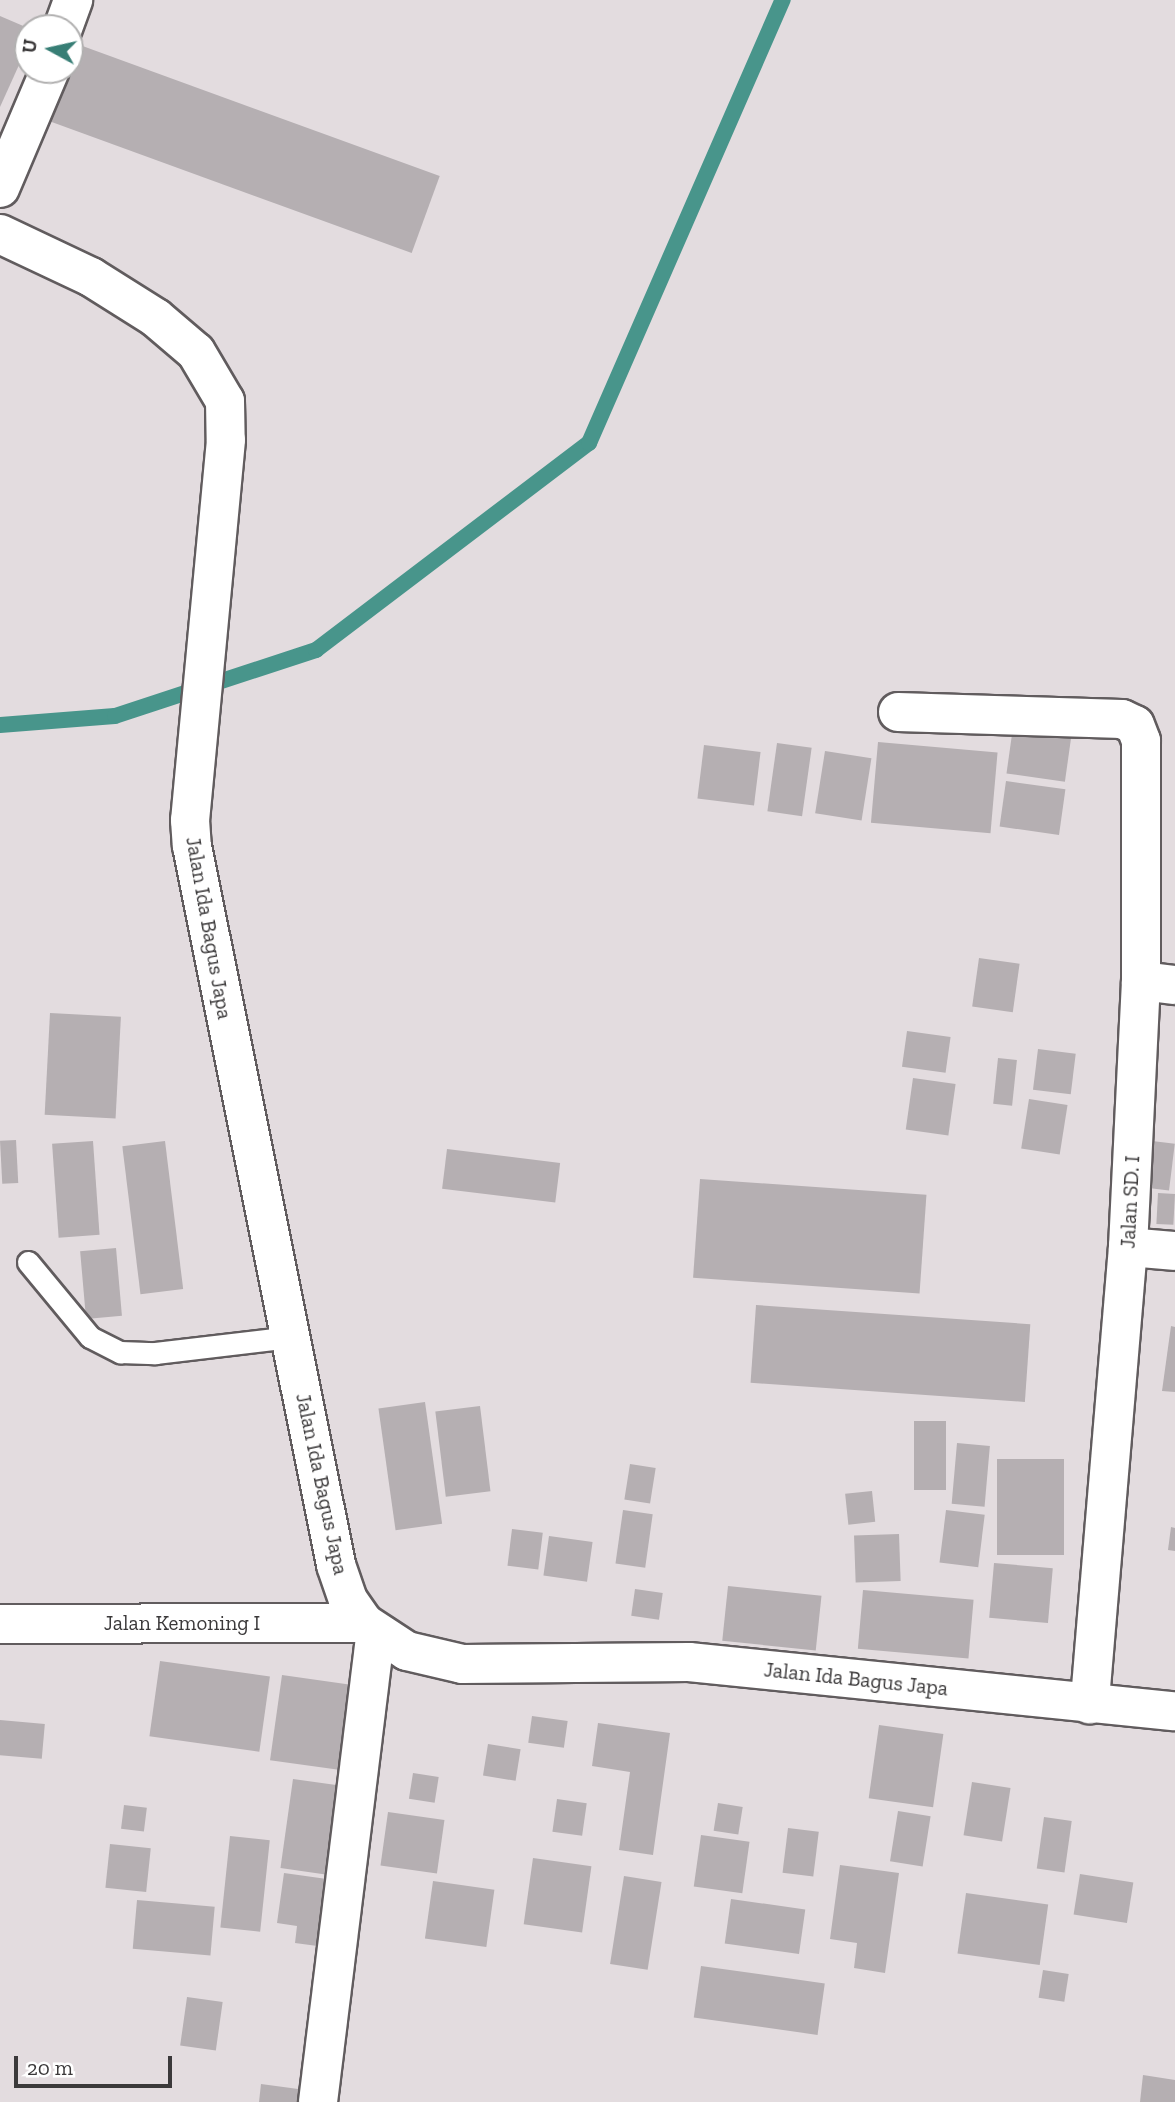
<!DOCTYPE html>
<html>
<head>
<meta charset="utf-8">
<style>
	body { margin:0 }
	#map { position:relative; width:1175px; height:2102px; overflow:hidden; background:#e3dcdf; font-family:"Zilla Slab",serif }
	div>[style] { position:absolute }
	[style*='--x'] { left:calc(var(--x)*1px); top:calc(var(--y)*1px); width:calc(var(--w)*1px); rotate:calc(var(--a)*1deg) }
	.stream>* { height:16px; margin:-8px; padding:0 8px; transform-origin:8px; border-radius:8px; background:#48958b }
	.building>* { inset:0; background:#b5afb2; transform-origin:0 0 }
	.roads { filter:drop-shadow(2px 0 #615c5e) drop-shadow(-2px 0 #615c5e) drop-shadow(0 2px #615c5e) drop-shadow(0 -2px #615c5e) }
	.lane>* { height:21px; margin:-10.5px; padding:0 10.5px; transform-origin:10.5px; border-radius:10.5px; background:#fff }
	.street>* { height:38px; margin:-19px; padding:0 19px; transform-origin:19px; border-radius:19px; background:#fff }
	.secondary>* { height:38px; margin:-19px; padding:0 19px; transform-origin:19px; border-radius:19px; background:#fff }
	span { translate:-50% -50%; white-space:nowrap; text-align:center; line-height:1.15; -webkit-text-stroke:7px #fff; paint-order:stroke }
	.street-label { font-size:21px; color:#3b393a }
	.north { position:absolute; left:14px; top:14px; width:70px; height:70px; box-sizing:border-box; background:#fff; border:2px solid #b1b0b0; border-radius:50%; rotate:278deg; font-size:19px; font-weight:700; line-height:28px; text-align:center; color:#3b393a }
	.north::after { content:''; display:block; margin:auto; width:24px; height:32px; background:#377e75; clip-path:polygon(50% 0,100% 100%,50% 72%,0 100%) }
	.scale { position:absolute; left:14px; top:2056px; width:158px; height:32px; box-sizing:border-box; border:4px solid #3b393a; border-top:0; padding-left:9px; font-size:21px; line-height:24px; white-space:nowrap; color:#3b393a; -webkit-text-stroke:5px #fff; paint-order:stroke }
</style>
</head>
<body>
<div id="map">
	<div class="stream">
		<i style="--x:0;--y:725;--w:115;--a:-4.5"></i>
		<i style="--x:115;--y:716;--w:212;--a:-18.2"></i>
		<i style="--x:316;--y:650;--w:343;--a:-37.2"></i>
		<i style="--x:589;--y:443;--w:484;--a:-66.4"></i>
	</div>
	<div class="building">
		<i style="clip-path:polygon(0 16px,28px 28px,28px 45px,0 107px)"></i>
		<i style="left:77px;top:44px;width:386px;height:82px;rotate:20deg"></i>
		<i style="left:1014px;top:720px;width:59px;height:54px;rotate:8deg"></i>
		<i style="left:878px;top:742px;width:120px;height:81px;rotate:5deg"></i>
		<i style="left:777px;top:743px;width:35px;height:69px;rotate:8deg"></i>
		<i style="left:704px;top:745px;width:57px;height:54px;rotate:7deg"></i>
		<i style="left:825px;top:751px;width:47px;height:63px;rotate:9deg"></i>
		<i style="left:1006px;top:781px;width:60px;height:46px;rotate:8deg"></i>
		<i style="left:979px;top:958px;width:41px;height:49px;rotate:8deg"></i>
		<i style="left:50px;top:1013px;width:71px;height:102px;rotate:3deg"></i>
		<i style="left:907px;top:1031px;width:44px;height:36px;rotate:8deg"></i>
		<i style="left:1038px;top:1049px;width:38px;height:41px;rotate:7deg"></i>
		<i style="left:998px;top:1058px;width:19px;height:46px;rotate:6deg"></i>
		<i style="left:913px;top:1078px;width:43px;height:52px;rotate:8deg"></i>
		<i style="left:1029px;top:1099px;width:39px;height:50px;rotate:9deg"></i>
		<i style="left:16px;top:1140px;width:43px;height:16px;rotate:87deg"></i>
		<i style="left:1144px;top:1140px;width:31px;height:47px;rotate:7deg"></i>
		<i style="left:93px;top:1141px;width:94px;height:41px;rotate:86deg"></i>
		<i style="left:165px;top:1141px;width:149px;height:43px;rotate:83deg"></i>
		<i style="left:447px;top:1149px;width:114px;height:40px;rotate:7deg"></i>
		<i style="left:700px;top:1179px;width:227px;height:99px;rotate:4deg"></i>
		<i style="left:1158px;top:1193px;width:17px;height:31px;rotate:3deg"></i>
		<i style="left:116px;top:1248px;width:68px;height:36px;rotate:85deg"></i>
		<i style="left:756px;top:1305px;width:275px;height:78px;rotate:4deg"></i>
		<i style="clip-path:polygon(1171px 1326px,1175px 1327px,1175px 1392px,1162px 1391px)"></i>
		<i style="left:425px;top:1402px;width:123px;height:47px;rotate:82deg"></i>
		<i style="left:480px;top:1406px;width:86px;height:45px;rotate:83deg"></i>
		<i style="left:946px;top:1421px;width:69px;height:32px;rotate:90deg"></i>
		<i style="left:957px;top:1443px;width:33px;height:61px;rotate:5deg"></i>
		<i style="left:997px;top:1459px;width:67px;height:96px"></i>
		<i style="left:630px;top:1464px;width:26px;height:36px;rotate:9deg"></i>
		<i style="left:872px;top:1491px;width:31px;height:27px;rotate:84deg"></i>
		<i style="left:623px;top:1510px;width:30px;height:54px;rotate:8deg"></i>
		<i style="left:946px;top:1510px;width:39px;height:53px;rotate:7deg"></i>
		<i style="clip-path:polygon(1171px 1527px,1175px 1528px,1175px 1551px,1168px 1550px)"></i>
		<i style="left:512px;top:1529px;width:31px;height:37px;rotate:7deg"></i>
		<i style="left:899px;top:1534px;width:47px;height:45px;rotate:88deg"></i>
		<i style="left:549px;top:1536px;width:44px;height:40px;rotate:8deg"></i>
		<i style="left:994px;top:1563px;width:59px;height:55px;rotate:5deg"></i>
		<i style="left:728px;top:1586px;width:94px;height:55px;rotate:6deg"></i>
		<i style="left:635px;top:1589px;width:28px;height:27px;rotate:8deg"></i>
		<i style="left:863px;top:1590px;width:111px;height:59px;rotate:5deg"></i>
		<i style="left:160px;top:1661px;width:111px;height:76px;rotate:8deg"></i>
		<i style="left:282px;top:1675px;width:73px;height:86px;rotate:8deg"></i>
		<i style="left:532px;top:1716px;width:36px;height:27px;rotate:8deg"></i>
		<i style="left:0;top:1720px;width:45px;height:35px;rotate:5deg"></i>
		<i style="clip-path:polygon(598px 1723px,670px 1733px,653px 1855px,619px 1850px,630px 1772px,592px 1766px)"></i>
		<i style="left:879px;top:1725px;width:65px;height:74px;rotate:8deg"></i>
		<i style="left:488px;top:1744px;width:33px;height:32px;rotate:9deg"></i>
		<i style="left:413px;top:1773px;width:26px;height:26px;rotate:9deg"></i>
		<i style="left:293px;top:1779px;width:49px;height:90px;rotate:8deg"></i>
		<i style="left:972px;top:1782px;width:39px;height:54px;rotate:9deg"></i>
		<i style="left:557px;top:1799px;width:30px;height:33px;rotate:8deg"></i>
		<i style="left:718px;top:1803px;width:25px;height:28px;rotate:9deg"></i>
		<i style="left:124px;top:1805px;width:23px;height:24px;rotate:7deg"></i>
		<i style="left:898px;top:1811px;width:33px;height:51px;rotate:9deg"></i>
		<i style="left:388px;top:1812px;width:57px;height:54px;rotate:8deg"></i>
		<i style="left:1044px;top:1817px;width:28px;height:52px;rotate:8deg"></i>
		<i style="left:788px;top:1828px;width:31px;height:45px;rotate:7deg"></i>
		<i style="left:701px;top:1835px;width:49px;height:52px;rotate:8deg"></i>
		<i style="left:230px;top:1836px;width:40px;height:92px;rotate:6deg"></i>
		<i style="left:110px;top:1844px;width:41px;height:44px;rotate:6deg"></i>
		<i style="left:533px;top:1858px;width:59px;height:67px;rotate:8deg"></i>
		<i style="clip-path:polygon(840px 1865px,899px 1873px,885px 1973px,854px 1968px,857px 1943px,830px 1939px)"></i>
		<i style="clip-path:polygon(284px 1873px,334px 1880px,325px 1947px,295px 1943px,297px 1926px,277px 1923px)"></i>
		<i style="left:1080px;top:1874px;width:54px;height:41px;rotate:9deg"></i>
		<i style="left:624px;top:1876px;width:38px;height:89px;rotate:9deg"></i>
		<i style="left:433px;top:1881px;width:62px;height:58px;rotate:8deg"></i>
		<i style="left:966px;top:1893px;width:83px;height:61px;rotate:8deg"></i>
		<i style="left:731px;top:1899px;width:75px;height:45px;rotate:8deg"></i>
		<i style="left:137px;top:1900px;width:78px;height:49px;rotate:5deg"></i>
		<i style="left:701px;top:1966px;width:125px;height:52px;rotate:8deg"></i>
		<i style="left:1043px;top:1970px;width:26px;height:28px;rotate:9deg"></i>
		<i style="left:187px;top:1997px;width:36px;height:49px;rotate:8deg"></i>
		<i style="clip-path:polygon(1143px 2075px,1175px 2080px,1175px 2102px,1140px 2102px)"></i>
		<i style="clip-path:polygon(261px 2084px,313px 2091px,311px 2102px,259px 2102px)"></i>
	</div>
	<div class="roads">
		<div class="lane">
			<i style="--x:28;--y:1262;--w:97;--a:50.4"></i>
			<i style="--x:90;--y:1337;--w:34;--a:27"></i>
			<i style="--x:120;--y:1352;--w:35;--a:2"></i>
			<i style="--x:155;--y:1353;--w:138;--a:-6.7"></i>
		</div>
		<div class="street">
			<i style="--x:63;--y:28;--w:30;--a:-70"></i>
			<i style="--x:0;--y:188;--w:128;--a:-67"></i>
			<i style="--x:898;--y:712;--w:224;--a:1.8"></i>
			<i style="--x:1122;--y:719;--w:14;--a:25"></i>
			<i style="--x:1135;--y:725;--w:17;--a:69"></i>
			<i style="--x:1141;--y:741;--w:240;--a:90"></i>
			<i style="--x:1141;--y:981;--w:266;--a:92.8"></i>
			<i style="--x:1128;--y:1247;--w:459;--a:94.8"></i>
			<i style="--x:1141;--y:981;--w:34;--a:7"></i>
			<i style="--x:1128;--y:1247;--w:47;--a:4.9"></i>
			<i style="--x:0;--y:1624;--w:364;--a:-0.2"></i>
			<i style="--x:318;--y:2102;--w:473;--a:-83"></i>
		</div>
		<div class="secondary">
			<i style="--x:0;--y:234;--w:101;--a:25.3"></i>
			<i style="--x:91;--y:277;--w:77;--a:32.2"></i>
			<i style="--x:156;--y:318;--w:52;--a:40.4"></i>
			<i style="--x:196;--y:352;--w:57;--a:59.4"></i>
			<i style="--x:225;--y:401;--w:39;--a:89"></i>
			<i style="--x:226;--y:440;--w:382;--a:95.4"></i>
			<i style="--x:190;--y:820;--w:26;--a:86"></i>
			<i style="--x:192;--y:846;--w:733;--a:78.67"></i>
			<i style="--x:336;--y:1565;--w:37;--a:71"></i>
			<i style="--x:348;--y:1600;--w:28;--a:55"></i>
			<i style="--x:364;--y:1623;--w:51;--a:33.1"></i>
			<i style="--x:407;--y:1651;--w:57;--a:13.3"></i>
			<i style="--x:462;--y:1664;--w:227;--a:-0.5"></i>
			<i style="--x:689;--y:1662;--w:488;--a:5.8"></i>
		</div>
	</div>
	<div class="street-label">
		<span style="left:209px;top:928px;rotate:80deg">Jalan Ida Bagus Japa</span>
		<span style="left:1130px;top:1202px;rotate:-87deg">Jalan SD. I</span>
		<span style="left:322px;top:1484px;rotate:78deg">Jalan Ida Bagus Japa</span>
		<span style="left:182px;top:1623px">Jalan Kemoning I</span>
		<span style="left:856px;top:1679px;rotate:6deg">Jalan Ida Bagus Japa</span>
	</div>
	<div class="north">U</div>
	<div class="scale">20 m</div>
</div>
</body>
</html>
